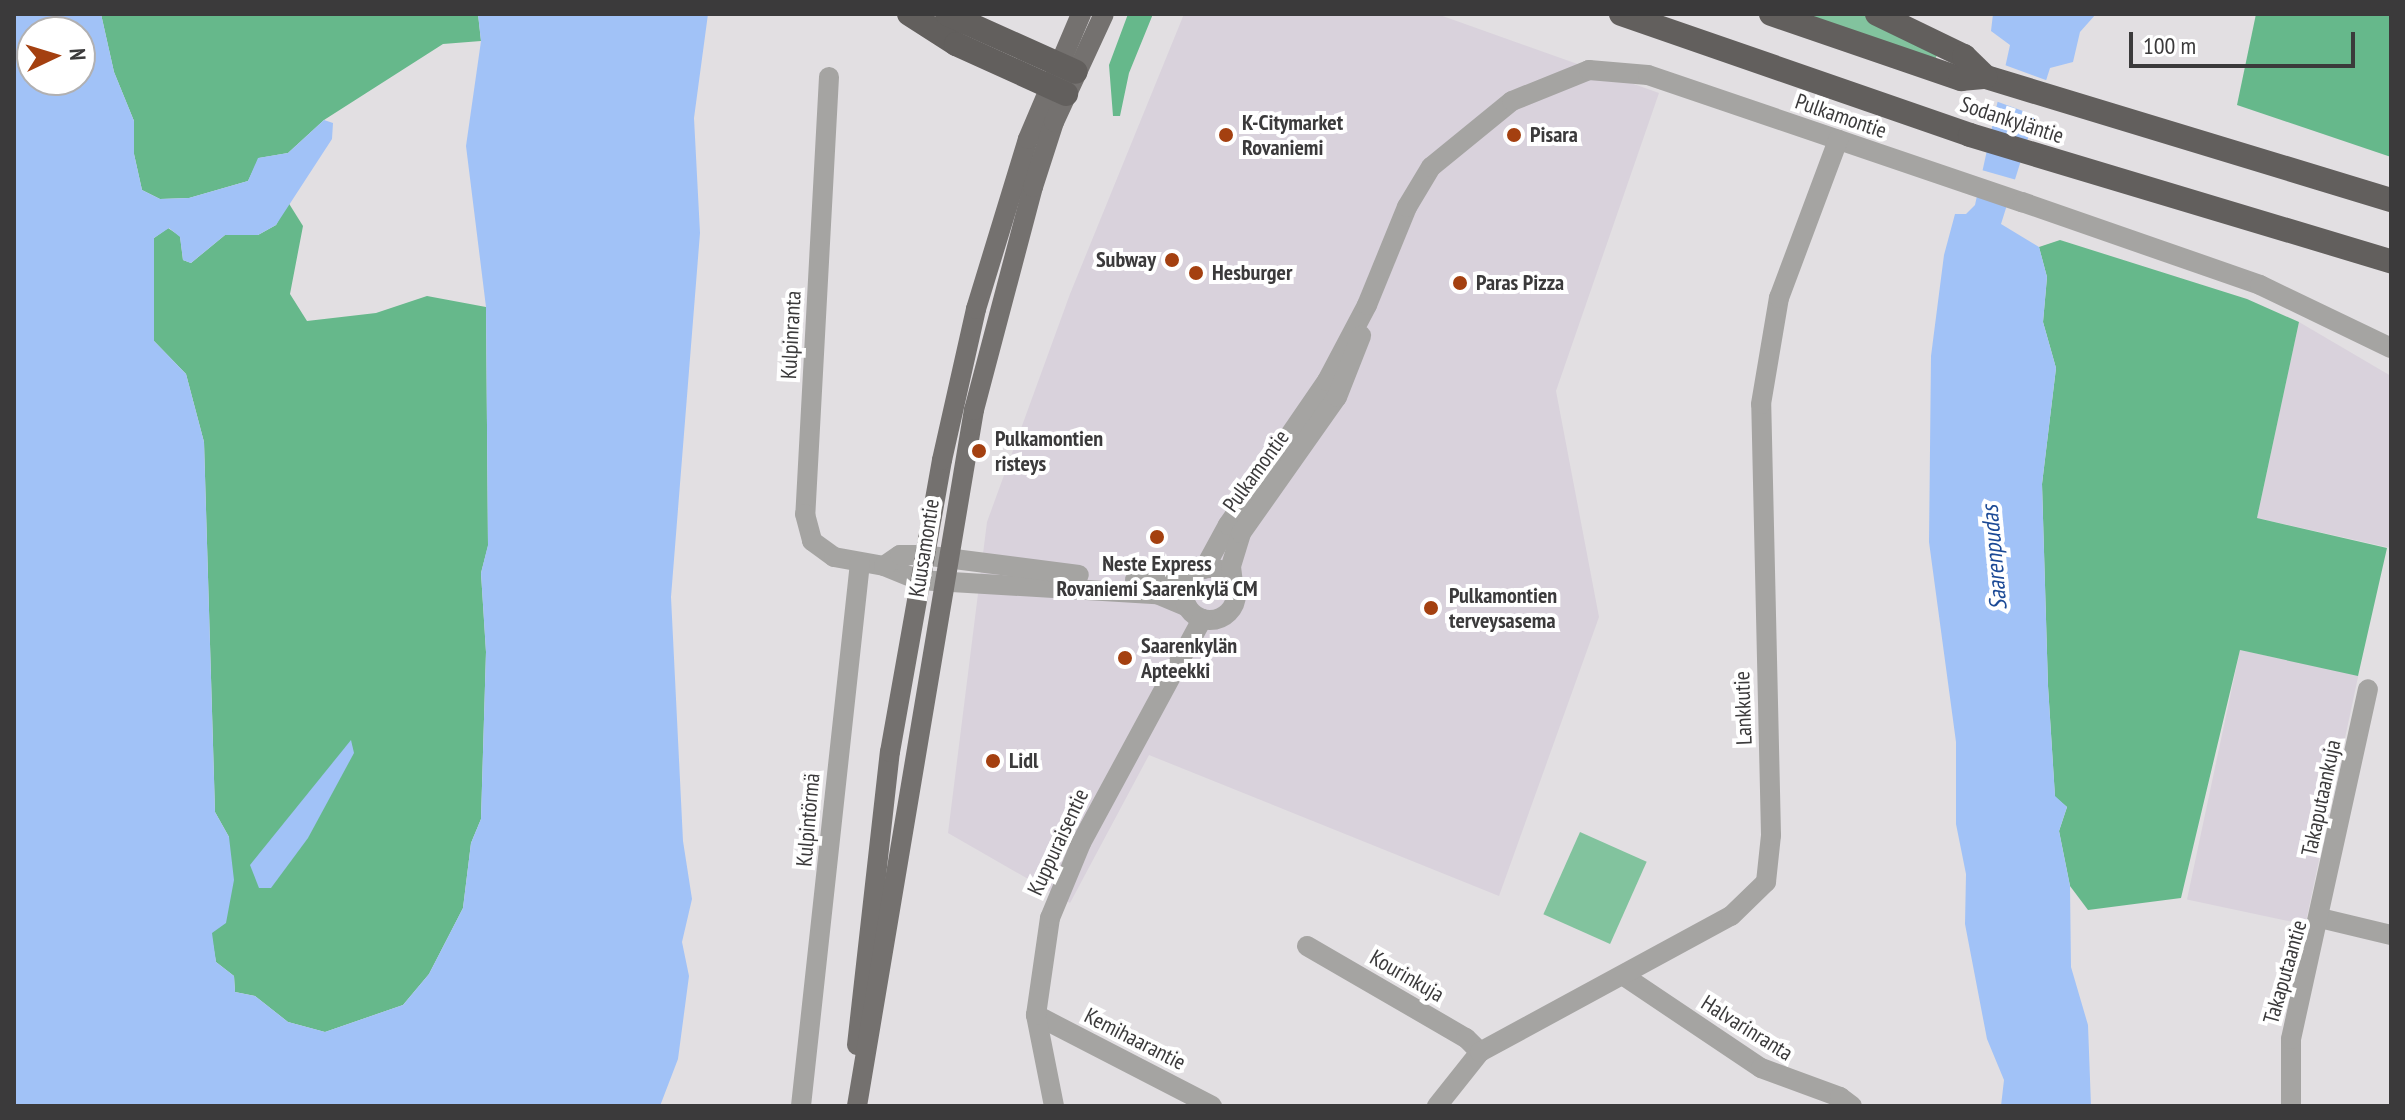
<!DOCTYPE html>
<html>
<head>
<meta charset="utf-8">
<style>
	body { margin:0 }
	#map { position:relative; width:2405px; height:1120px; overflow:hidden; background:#e2dfe2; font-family:"PT Sans Narrow",sans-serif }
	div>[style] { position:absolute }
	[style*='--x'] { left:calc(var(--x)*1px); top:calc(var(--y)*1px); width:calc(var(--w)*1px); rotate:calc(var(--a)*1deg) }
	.built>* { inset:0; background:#d9d2dc; transform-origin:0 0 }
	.green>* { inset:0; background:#82c39e; transform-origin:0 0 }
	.forest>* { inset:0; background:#66b88b }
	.water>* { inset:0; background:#a1c2f7 }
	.pier>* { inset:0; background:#e2dfe2; transform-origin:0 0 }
	.minor>* { height:20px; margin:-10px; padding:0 10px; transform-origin:10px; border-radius:10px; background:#a5a4a2 }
	.minor>.ring { margin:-10px; padding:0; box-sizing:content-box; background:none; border:20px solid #a5a4a2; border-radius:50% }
	.major>* { height:20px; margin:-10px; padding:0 10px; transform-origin:10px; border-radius:10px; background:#74716f }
	.highway>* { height:24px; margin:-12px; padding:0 12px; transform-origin:12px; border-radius:12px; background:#625f5d }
	.dots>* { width:22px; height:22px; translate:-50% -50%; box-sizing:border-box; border:4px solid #fff; border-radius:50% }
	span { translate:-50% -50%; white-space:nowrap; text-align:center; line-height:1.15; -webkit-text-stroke:8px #fff; paint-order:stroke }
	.street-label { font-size:22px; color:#3b3a3b }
	.poi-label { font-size:22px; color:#3b3a3b; font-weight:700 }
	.left { translate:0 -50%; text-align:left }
	.right { translate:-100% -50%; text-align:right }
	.water-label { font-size:24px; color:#1b4995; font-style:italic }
	.frame { position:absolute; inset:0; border:16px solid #3b3a3b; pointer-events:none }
	.north { position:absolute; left:16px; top:16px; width:80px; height:80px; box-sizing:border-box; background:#fff; border:2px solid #b1b0b1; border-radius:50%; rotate:86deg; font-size:22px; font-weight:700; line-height:32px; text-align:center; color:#3b3a3b }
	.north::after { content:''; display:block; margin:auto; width:28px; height:36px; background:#a44010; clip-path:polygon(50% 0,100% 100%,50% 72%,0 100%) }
	.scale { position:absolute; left:2129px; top:32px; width:226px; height:36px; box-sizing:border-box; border:4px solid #3b3a3b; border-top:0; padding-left:10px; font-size:24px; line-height:28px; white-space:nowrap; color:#3b3a3b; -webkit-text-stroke:6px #fff; paint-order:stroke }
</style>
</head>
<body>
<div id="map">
	<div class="built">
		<i style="clip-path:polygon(1184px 14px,1437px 14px,1659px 93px,1556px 391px,1599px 617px,1499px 896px,1149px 755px,1070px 903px,948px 833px,987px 522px,1070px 294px)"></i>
		<i style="clip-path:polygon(2299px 322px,2391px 376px,2391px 548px,2257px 518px)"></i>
		<i style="left:2240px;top:650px;width:121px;height:255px;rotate:12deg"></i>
	</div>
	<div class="green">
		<i style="clip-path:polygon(1796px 14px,1864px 14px,1938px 52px,1934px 63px)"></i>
		<i style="left:1580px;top:832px;width:73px;height:90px;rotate:24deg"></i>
	</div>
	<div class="forest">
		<i style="clip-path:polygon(101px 14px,478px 14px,481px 41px,443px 44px,324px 120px,288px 153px,259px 158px,248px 181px,189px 198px,160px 199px,142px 190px,134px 154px,134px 121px,114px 72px)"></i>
		<i style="clip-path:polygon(1128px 14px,1153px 14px,1129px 73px,1120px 116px,1113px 116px,1109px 65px)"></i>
		<i style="clip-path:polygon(2256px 14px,2391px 14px,2391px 157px,2237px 105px)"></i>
		<i style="clip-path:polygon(288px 202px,303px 226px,290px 294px,307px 321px,376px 313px,427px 296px,486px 307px,488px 546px,481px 573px,486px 652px,481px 819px,471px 843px,463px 908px,429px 974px,403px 1005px,325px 1032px,288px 1022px,255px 996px,235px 992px,234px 976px,216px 962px,211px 933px,229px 837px,215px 812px,204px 442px,186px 374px,154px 341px,154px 238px,168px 228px,180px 236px,183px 260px,191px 263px,225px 235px,258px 235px,276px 225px)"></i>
		<i style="clip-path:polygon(2060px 240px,2247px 299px,2299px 322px,2257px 518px,2387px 548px,2358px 676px,2240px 650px,2181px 898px,2088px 910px,2070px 886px,2059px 831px,2067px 807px,2055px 797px,2048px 686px,2042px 484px,2056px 368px,2043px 322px,2047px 277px,2039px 247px)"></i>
	</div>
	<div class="water">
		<i style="clip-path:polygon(evenodd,14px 14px,101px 14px,114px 72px,134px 121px,134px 154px,142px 190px,160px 199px,189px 198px,248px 181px,258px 158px,288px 153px,324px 120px,333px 123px,332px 139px,276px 225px,258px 235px,225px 235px,191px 263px,183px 260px,180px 237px,169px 228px,154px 238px,154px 341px,186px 374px,204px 442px,215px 812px,229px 837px,234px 880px,226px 923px,212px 933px,216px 962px,234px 976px,235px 992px,255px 996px,288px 1022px,325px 1032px,403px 1005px,429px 974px,463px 908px,471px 843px,481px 819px,486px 652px,481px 573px,488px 545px,486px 307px,466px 146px,481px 41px,478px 14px,708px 14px,694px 118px,700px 233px,671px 597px,683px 841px,692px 899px,682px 942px,689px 976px,678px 1059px,660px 1106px,14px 1106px,14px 14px,32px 32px,80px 32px,80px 80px,32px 80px,32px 32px)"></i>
		<i style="clip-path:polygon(1993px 14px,2096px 14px,2080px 32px,2073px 62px,2050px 68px,2001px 224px,2039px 247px,2047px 277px,2043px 322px,2056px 368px,2042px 484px,2048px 686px,2055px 796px,2067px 807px,2059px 831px,2070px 886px,2071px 967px,2088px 1025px,2091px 1106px,2001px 1106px,2004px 1080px,1987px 1039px,1965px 924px,1966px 874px,1956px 824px,1956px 742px,1929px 542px,1931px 356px,1944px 255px,1955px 214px,1966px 214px,1975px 205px,2010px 45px,1991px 31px)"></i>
		<i style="clip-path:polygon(351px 740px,354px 753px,308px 838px,271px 888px,259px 888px,250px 865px)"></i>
	</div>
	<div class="pier">
		<i style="left:2002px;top:64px;width:51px;height:37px;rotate:20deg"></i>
		<i style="left:1978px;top:169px;width:43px;height:26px;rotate:16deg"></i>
	</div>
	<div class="minor">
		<i style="--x:829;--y:77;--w:438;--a:93.1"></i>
		<i style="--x:805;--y:514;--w:28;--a:75"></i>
		<i style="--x:812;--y:541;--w:27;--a:36"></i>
		<i style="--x:834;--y:557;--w:51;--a:10.2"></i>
		<i style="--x:884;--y:566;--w:37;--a:22"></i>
		<i style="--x:918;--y:580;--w:239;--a:3.4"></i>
		<i style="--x:1157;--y:594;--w:33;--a:23"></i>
		<i style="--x:884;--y:566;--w:19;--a:-35"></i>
		<i style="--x:900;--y:555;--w:23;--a:0"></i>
		<i style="--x:923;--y:555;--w:157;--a:7.3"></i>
		<i class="ring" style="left:1184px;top:568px;width:32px;height:32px"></i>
		<i style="--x:1204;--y:569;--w:50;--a:-61.4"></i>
		<i style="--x:1228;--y:525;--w:175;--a:-55.5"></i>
		<i style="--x:1327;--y:381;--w:86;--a:-62.2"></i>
		<i style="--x:1367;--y:305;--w:106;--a:-67.8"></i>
		<i style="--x:1407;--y:207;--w:47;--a:-59"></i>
		<i style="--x:1431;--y:167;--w:104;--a:-39.2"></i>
		<i style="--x:1512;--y:101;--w:83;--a:-21.9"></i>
		<i style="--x:1589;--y:70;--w:59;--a:4.8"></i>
		<i style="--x:1648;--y:75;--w:395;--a:18.8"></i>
		<i style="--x:2022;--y:202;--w:252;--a:19.2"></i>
		<i style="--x:2260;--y:285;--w:145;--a:25.7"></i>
		<i style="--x:1135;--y:580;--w:56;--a:-3.1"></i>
		<i style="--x:1233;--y:583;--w:17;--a:-97"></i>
		<i style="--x:1231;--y:566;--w:34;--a:-73"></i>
		<i style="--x:1241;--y:533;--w:166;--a:-54.8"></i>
		<i style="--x:1337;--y:397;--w:66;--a:-68.5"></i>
		<i style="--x:2320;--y:918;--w:73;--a:13.5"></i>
		<i style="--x:1307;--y:946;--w:184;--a:30.1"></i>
		<i style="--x:1466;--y:1038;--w:20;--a:45"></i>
		<i style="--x:1624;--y:976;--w:165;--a:33.9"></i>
		<i style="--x:1761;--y:1068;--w:84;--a:20.2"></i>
		<i style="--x:1840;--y:1097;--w:15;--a:37"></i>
		<i style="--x:1036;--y:1015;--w:198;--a:27.3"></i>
		<i style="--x:801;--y:1106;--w:546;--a:-83.8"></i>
		<i style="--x:1054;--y:1106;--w:93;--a:-101.2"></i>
		<i style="--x:1036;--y:1015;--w:98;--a:-81.8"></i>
		<i style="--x:1050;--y:918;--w:81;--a:-67.5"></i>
		<i style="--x:1081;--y:843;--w:255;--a:-61.6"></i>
		<i style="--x:1437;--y:1106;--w:69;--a:-51.5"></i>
		<i style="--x:1480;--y:1052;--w:285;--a:-28.5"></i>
		<i style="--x:1731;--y:916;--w:49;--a:-44.2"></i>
		<i style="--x:1766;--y:882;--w:47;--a:-83.9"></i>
		<i style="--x:1771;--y:835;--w:431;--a:-91.3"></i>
		<i style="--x:1761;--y:404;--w:108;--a:-80.4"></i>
		<i style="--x:1779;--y:298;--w:169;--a:-69.5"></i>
		<i style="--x:2291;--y:1106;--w:67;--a:-90"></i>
		<i style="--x:2291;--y:1039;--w:358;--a:-77.6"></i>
	</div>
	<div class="major">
		<i style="--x:857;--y:1045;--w:295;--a:-83.6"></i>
		<i style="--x:890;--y:752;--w:297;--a:-79.9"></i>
		<i style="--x:942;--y:460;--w:155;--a:-77.3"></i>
		<i style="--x:976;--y:309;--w:178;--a:-73"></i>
		<i style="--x:1028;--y:139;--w:136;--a:-67"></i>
		<i style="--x:857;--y:1106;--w:706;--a:-80.46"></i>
		<i style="--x:974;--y:410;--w:231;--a:-75.2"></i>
		<i style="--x:1033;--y:187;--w:68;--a:-72.1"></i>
		<i style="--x:1054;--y:122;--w:119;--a:-65.2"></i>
	</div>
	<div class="highway">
		<i style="--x:909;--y:14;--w:56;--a:32.6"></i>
		<i style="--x:956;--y:44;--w:121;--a:24.4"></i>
		<i style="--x:947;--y:14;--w:141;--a:24.2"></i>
		<i style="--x:1621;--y:14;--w:369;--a:19.1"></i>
		<i style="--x:1970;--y:135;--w:439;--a:16.7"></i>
		<i style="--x:1771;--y:14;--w:201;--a:18.9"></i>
		<i style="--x:1961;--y:79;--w:25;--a:-5"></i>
		<i style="--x:1986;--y:77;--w:423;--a:16.9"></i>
		<i style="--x:1877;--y:14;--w:97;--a:25.8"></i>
		<i style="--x:1964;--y:56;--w:30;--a:44"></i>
	</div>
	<div class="dots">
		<i style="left:1226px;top:135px;background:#a44010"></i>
		<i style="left:1514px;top:135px;background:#a44010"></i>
		<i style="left:1172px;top:260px;background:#a44010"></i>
		<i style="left:1196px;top:273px;background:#a44010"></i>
		<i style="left:1460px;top:283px;background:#a44010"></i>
		<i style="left:979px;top:451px;background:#a44010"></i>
		<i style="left:1157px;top:537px;background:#a44010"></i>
		<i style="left:1431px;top:608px;background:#a44010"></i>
		<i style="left:1125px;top:658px;background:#a44010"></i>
		<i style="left:993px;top:761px;background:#a44010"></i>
	</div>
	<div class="street-label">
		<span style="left:1841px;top:116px;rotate:19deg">Pulkamontie</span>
		<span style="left:2012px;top:120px;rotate:18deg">Sodankyläntie</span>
		<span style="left:791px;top:335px;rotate:-87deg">Kulpinranta</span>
		<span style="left:1256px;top:471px;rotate:-54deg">Pulkamontie</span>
		<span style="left:924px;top:548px;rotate:-81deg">Kuusamontie</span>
		<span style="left:1743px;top:708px;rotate:-92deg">Lankkutie</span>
		<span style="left:2321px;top:798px;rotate:-78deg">Takaputaankuja</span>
		<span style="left:808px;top:820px;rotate:-85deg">Kulpintörmä</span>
		<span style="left:1058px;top:842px;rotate:-65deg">Kuppuraisentie</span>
		<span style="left:2285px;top:972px;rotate:-74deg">Takaputaantie</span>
		<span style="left:1407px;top:976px;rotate:30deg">Kourinkuja</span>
		<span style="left:1747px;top:1028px;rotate:32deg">Halvarinranta</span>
		<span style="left:1135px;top:1039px;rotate:27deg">Kemihaarantie</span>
	</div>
	<div class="poi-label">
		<span class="left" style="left:1242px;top:135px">K-Citymarket<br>Rovaniemi</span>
		<span class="left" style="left:1530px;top:135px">Pisara</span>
		<span class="right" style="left:1156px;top:260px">Subway</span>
		<span class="left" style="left:1212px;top:273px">Hesburger</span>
		<span class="left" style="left:1476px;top:283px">Paras Pizza</span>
		<span class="left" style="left:995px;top:451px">Pulkamontien<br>risteys</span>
		<span style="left:1157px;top:576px">Neste Express<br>Rovaniemi Saarenkylä CM</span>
		<span class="left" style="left:1449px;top:608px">Pulkamontien<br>terveysasema</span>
		<span class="left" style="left:1141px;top:658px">Saarenkylän<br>Apteekki</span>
		<span class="left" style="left:1009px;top:761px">Lidl</span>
	</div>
	<div class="water-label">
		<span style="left:1994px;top:558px;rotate:-95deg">Saarenpudas</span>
	</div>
	<div class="frame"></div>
	<div class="north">N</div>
	<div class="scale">100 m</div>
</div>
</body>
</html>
